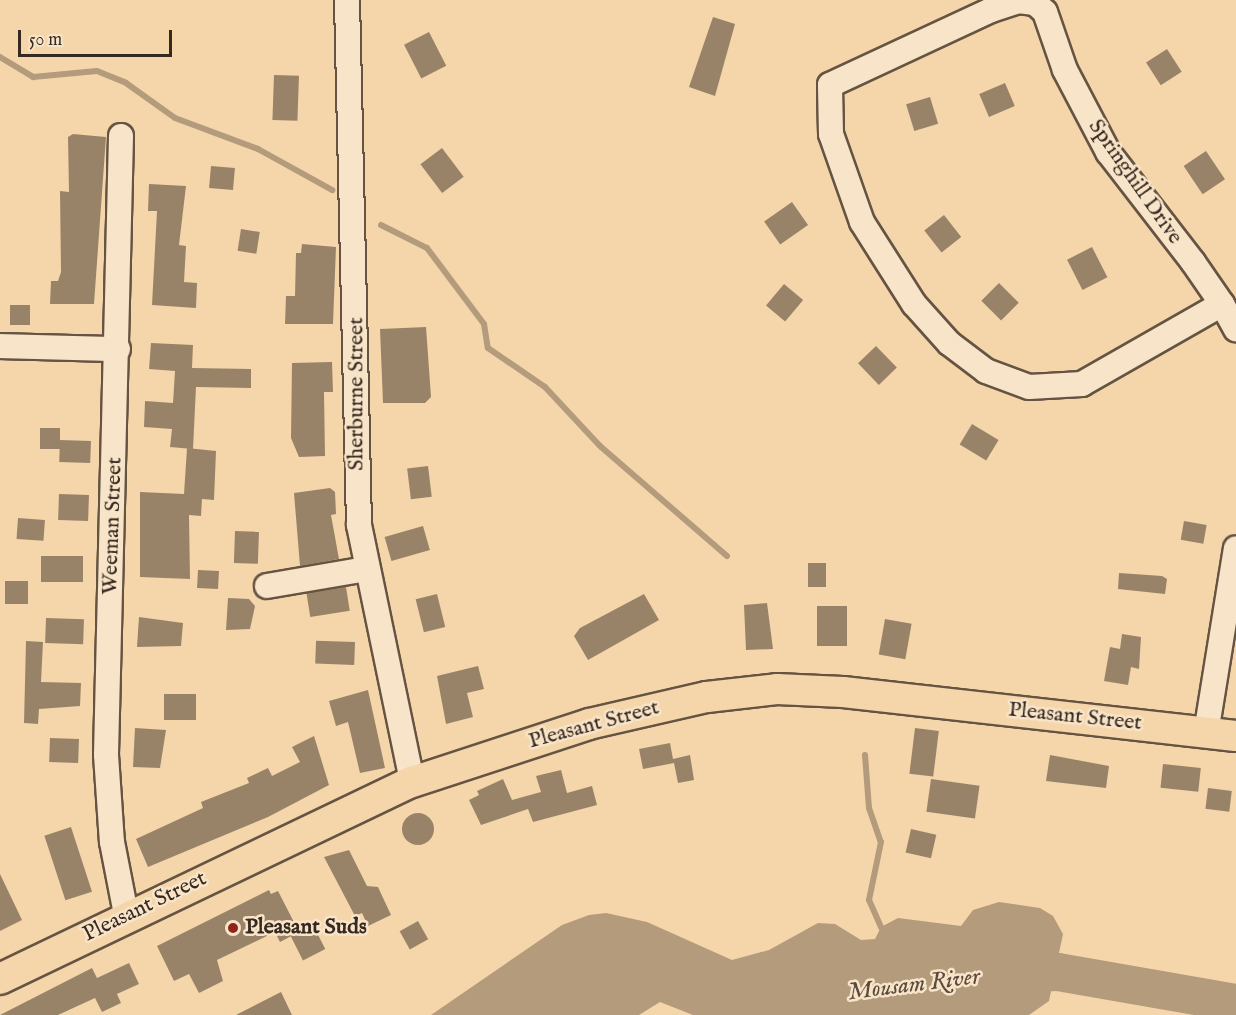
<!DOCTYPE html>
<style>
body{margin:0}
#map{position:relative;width:1236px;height:1015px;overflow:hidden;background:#f5d6ab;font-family:"IM FELL English",serif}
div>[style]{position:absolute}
.water>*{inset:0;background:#b49b7c}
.stream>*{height:6px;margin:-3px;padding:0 3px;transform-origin:3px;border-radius:3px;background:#b49b7c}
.river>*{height:38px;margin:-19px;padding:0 19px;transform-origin:19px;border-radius:19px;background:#b49b7c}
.building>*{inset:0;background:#998368;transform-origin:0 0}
.round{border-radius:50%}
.roads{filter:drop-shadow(2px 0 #665443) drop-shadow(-2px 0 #665443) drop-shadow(0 2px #665443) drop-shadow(0 -2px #665443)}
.minor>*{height:24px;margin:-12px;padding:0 12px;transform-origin:12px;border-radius:12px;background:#f8e4c8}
.major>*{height:30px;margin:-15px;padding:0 15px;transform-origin:15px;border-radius:15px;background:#f5d6ab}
.dots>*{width:16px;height:16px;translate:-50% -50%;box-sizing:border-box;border:3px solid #f8e4c8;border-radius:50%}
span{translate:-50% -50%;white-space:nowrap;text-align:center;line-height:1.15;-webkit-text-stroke:5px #f8e4c8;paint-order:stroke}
.street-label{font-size:22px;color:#362920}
.poi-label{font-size:22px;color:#362920;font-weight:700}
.left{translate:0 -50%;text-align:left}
.water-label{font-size:24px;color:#5c4b3c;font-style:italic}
.scale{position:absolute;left:18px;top:30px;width:154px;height:27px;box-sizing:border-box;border:3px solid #362920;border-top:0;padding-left:8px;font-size:18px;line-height:21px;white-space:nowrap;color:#362920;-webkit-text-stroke:4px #f8e4c8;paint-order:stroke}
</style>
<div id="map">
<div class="water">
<i style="clip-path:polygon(999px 902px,1040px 908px,1053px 916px,1063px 934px,1049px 1001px,1029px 1015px,693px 1015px,660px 1002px,639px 1015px,431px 1015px,562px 925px,589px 915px,606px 913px,647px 922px,732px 960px,769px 950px,818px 923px,835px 924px,861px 940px,875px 939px,881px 927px,898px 918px,961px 926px,973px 910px)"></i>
</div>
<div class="stream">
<i style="left:0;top:57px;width:39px;rotate:31deg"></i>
<i style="left:33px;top:77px;width:64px;rotate:-5.4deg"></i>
<i style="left:97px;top:71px;width:31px;rotate:22deg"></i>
<i style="left:126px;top:83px;width:60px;rotate:35.5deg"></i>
<i style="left:175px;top:118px;width:89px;rotate:20.5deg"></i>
<i style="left:258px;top:149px;width:85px;rotate:29deg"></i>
<i style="left:381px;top:225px;width:51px;rotate:26.6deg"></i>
<i style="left:427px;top:248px;width:95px;rotate:53.1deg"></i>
<i style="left:484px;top:324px;width:24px;rotate:81deg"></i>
<i style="left:488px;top:348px;width:69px;rotate:34.4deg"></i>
<i style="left:545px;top:387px;width:81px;rotate:47deg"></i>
<i style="left:600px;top:446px;width:168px;rotate:40.9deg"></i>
<i style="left:865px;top:755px;width:53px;rotate:85.7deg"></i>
<i style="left:869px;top:808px;width:36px;rotate:71deg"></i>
<i style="left:881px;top:842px;width:59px;rotate:101.7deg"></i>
<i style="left:869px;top:900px;width:30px;rotate:66deg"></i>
</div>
<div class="river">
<i style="left:1007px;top:974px;width:51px;rotate:-2.2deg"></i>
<i style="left:1058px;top:972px;width:181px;rotate:9.9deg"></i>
</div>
<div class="building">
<i style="clip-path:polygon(713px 17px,735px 24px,715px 96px,689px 87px)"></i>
<i style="left:429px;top:32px;width:38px;height:28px;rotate:63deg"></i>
<i style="left:1167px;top:49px;width:27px;height:25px;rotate:57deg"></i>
<i style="left:274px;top:75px;width:25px;height:45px;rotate:2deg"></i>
<i style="left:1005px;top:83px;width:25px;height:28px;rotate:67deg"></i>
<i style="left:930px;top:97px;width:28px;height:25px;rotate:73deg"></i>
<i style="clip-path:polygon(73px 134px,106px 137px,94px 304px,50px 304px,51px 281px,58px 281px,61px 272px,60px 191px,69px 192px,68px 137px)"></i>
<i style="left:442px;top:148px;width:36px;height:27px;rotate:53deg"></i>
<i style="left:1206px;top:151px;width:34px;height:27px;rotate:56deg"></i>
<i style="left:211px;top:166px;width:24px;height:22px;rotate:5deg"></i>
<i style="clip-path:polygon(149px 184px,186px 186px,179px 245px,186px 246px,184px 282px,197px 283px,196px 308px,152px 305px,157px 211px,148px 211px)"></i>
<i style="left:792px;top:202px;width:28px;height:34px;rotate:55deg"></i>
<i style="left:944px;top:215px;width:28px;height:25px;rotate:52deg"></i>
<i style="left:241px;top:229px;width:19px;height:22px;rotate:9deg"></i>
<i style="clip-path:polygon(302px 244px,336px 247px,333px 324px,285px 324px,286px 296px,295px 296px,296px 253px,301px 253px)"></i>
<i style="left:1092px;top:247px;width:34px;height:28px;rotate:63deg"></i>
<i style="left:999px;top:283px;width:28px;height:25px;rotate:45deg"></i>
<i style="left:784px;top:284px;width:25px;height:28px;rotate:40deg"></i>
<i style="left:30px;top:305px;width:20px;height:20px;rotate:90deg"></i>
<i style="clip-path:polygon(426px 327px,431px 397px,425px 403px,383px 403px,380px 329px)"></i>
<i style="clip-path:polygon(151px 343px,193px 345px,192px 368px,251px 369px,251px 388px,196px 387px,193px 449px,170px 447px,172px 429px,144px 427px,145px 401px,173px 403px,175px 371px,149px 369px)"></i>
<i style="left:876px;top:346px;width:30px;height:25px;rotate:46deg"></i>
<i style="clip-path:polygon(332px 362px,333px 392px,324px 392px,325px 456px,299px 457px,291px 438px,292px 363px)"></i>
<i style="left:972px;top:424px;width:31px;height:24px;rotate:31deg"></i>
<i style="left:40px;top:428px;width:20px;height:21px"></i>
<i style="left:60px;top:440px;width:31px;height:22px;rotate:2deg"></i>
<i style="clip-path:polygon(187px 448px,216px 451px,214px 500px,202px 499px,201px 516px,189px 515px,190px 579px,140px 577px,140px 492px,184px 494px)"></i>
<i style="left:428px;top:466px;width:31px;height:21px;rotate:83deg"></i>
<i style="clip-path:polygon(330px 488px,335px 492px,336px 514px,331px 515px,339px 559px,300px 566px,294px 493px)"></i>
<i style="left:59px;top:494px;width:30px;height:26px;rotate:2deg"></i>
<i style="left:18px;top:518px;width:27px;height:21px;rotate:4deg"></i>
<i style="left:1184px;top:521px;width:23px;height:19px;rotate:10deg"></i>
<i style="left:423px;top:526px;width:25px;height:40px;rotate:74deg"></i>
<i style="left:235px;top:531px;width:24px;height:32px;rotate:2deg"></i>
<i style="left:41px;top:556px;width:42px;height:26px"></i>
<i style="left:808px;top:563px;width:18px;height:24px"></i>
<i style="left:198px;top:570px;width:21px;height:18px;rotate:3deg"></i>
<i style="clip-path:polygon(1119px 573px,1162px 576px,1167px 579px,1165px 594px,1118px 589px)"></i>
<i style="left:5px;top:581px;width:23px;height:23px"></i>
<i style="left:346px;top:587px;width:24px;height:40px;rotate:81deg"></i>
<i style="left:437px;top:594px;width:34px;height:22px;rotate:76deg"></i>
<i style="clip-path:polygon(644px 594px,659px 620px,588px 660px,574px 636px,580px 628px)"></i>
<i style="clip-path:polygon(228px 598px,249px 599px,255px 606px,250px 629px,226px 630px)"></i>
<i style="clip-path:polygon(767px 603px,773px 649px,746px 650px,744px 605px)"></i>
<i style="left:817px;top:606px;width:30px;height:40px"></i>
<i style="clip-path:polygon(139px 617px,183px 623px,181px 646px,137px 647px)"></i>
<i style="left:46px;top:618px;width:38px;height:25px;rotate:2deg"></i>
<i style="left:885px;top:619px;width:27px;height:36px;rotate:10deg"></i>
<i style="clip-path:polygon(1122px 634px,1141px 637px,1139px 669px,1131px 667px,1128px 685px,1104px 681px,1110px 647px,1120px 649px)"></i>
<i style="clip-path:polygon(26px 641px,43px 642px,41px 682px,81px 683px,80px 706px,39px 709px,38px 724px,24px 723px)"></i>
<i style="left:355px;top:642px;width:23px;height:39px;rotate:92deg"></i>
<i style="clip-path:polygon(478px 666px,484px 689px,467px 693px,473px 717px,446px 724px,437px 676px)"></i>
<i style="clip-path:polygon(368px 690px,385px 768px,360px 773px,348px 722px,336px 726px,329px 701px)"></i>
<i style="left:164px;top:694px;width:32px;height:26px"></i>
<i style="clip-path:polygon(135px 728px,166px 730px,160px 768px,133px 767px)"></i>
<i style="left:915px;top:728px;width:24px;height:46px;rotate:7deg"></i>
<i style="clip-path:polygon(314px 736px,329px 785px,268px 817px,148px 867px,136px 839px,203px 808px,201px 802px,249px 783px,247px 778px,268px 768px,272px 776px,300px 762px,292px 747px)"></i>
<i style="left:50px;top:738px;width:29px;height:24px;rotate:2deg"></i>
<i style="clip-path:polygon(670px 743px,673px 759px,690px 755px,694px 780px,678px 783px,674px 763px,643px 769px,639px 749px)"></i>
<i style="clip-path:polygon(1050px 755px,1109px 766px,1106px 788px,1046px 781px)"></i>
<i style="left:1163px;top:764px;width:38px;height:24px;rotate:6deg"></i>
<i style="clip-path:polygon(561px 770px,567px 793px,592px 786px,597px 805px,533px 822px,528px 809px,481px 825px,469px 800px,479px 795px,477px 791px,503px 779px,512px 800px,541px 792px,536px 776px)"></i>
<i style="left:931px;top:779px;width:49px;height:33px;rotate:8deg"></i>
<i style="left:1208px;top:788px;width:24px;height:21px;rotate:7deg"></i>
<i class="round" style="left:402px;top:813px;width:32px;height:32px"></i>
<i style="left:71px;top:827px;width:68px;height:28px;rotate:72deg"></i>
<i style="left:911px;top:829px;width:26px;height:24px;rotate:13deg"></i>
<i style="clip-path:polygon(349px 850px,367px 886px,378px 887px,391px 915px,368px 926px,362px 913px,355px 916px,324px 857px)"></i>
<i style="clip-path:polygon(0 874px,22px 920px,0 931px)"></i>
<i style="clip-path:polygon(269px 890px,271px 894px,278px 891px,299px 932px,280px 942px,275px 932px,217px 960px,223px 981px,199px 993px,189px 974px,174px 981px,157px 946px)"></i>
<i style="left:418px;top:921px;width:21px;height:21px;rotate:61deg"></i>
<i style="left:313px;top:925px;width:27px;height:25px;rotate:63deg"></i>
<i style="clip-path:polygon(129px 963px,139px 984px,117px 994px,121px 1003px,102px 1012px,95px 998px,58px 1015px,0 1015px,92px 968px,97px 978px)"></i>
<i style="clip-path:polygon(281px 992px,292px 1015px,236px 1015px)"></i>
</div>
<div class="roads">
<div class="minor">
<i style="left:347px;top:0;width:525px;rotate:88.69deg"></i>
<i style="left:359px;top:525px;width:262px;rotate:78.3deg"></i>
<i style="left:121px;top:136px;width:619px;rotate:91.39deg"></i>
<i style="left:106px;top:755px;width:87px;rotate:86.1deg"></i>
<i style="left:112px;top:842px;width:73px;rotate:79deg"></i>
<i style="left:1222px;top:304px;width:161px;rotate:150.3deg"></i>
<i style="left:1082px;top:384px;width:53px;rotate:176.8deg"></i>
<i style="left:1029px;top:387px;width:46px;rotate:-159.6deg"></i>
<i style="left:986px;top:371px;width:46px;rotate:-142.9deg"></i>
<i style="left:949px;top:343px;width:52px;rotate:-131.9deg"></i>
<i style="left:914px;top:304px;width:97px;rotate:-122.4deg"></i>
<i style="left:862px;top:222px;width:93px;rotate:-109.4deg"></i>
<i style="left:831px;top:134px;width:49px;rotate:-91.2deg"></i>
<i style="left:830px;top:85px;width:178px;rotate:-25deg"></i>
<i style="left:991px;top:10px;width:28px;rotate:-18deg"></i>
<i style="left:1018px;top:1px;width:17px;rotate:7deg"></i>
<i style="left:1035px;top:3px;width:13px;rotate:42deg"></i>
<i style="left:1045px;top:12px;width:61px;rotate:71deg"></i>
<i style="left:1065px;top:70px;width:93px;rotate:62.3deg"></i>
<i style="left:1108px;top:152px;width:139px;rotate:52.3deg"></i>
<i style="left:1193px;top:262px;width:51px;rotate:55.4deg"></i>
<i style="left:1222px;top:304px;width:29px;rotate:61deg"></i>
<i style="left:0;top:346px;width:118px;rotate:1.5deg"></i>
<i style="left:267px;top:586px;width:100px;rotate:-9.7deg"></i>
<i style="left:1206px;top:733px;width:187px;rotate:-80.8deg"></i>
</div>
<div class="major">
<i style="left:0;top:979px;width:457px;rotate:-25.6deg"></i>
<i style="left:412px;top:782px;width:186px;rotate:-18.1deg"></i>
<i style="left:589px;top:724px;width:121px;rotate:-12.9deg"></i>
<i style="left:707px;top:697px;width:70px;rotate:-6.5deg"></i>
<i style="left:777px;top:689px;width:66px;rotate:2.6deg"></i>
<i style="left:843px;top:692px;width:395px;rotate:6.4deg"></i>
</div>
</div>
<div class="dots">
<i style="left:233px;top:928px;background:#8f2418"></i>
</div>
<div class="street-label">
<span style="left:1135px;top:182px;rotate:55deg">Springhill Drive</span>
<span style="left:357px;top:394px;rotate:-90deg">Sherburne Street</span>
<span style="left:113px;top:526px;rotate:-88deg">Weeman Street</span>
<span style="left:1075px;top:717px;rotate:6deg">Pleasant Street</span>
<span style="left:594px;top:725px;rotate:-15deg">Pleasant Street</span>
<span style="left:145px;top:907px;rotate:-26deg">Pleasant Street</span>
</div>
<div class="poi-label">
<span class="left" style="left:245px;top:928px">Pleasant Suds</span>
</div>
<div class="water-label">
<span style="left:914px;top:985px;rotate:-7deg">Mousam River</span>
</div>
<div class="scale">50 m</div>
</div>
